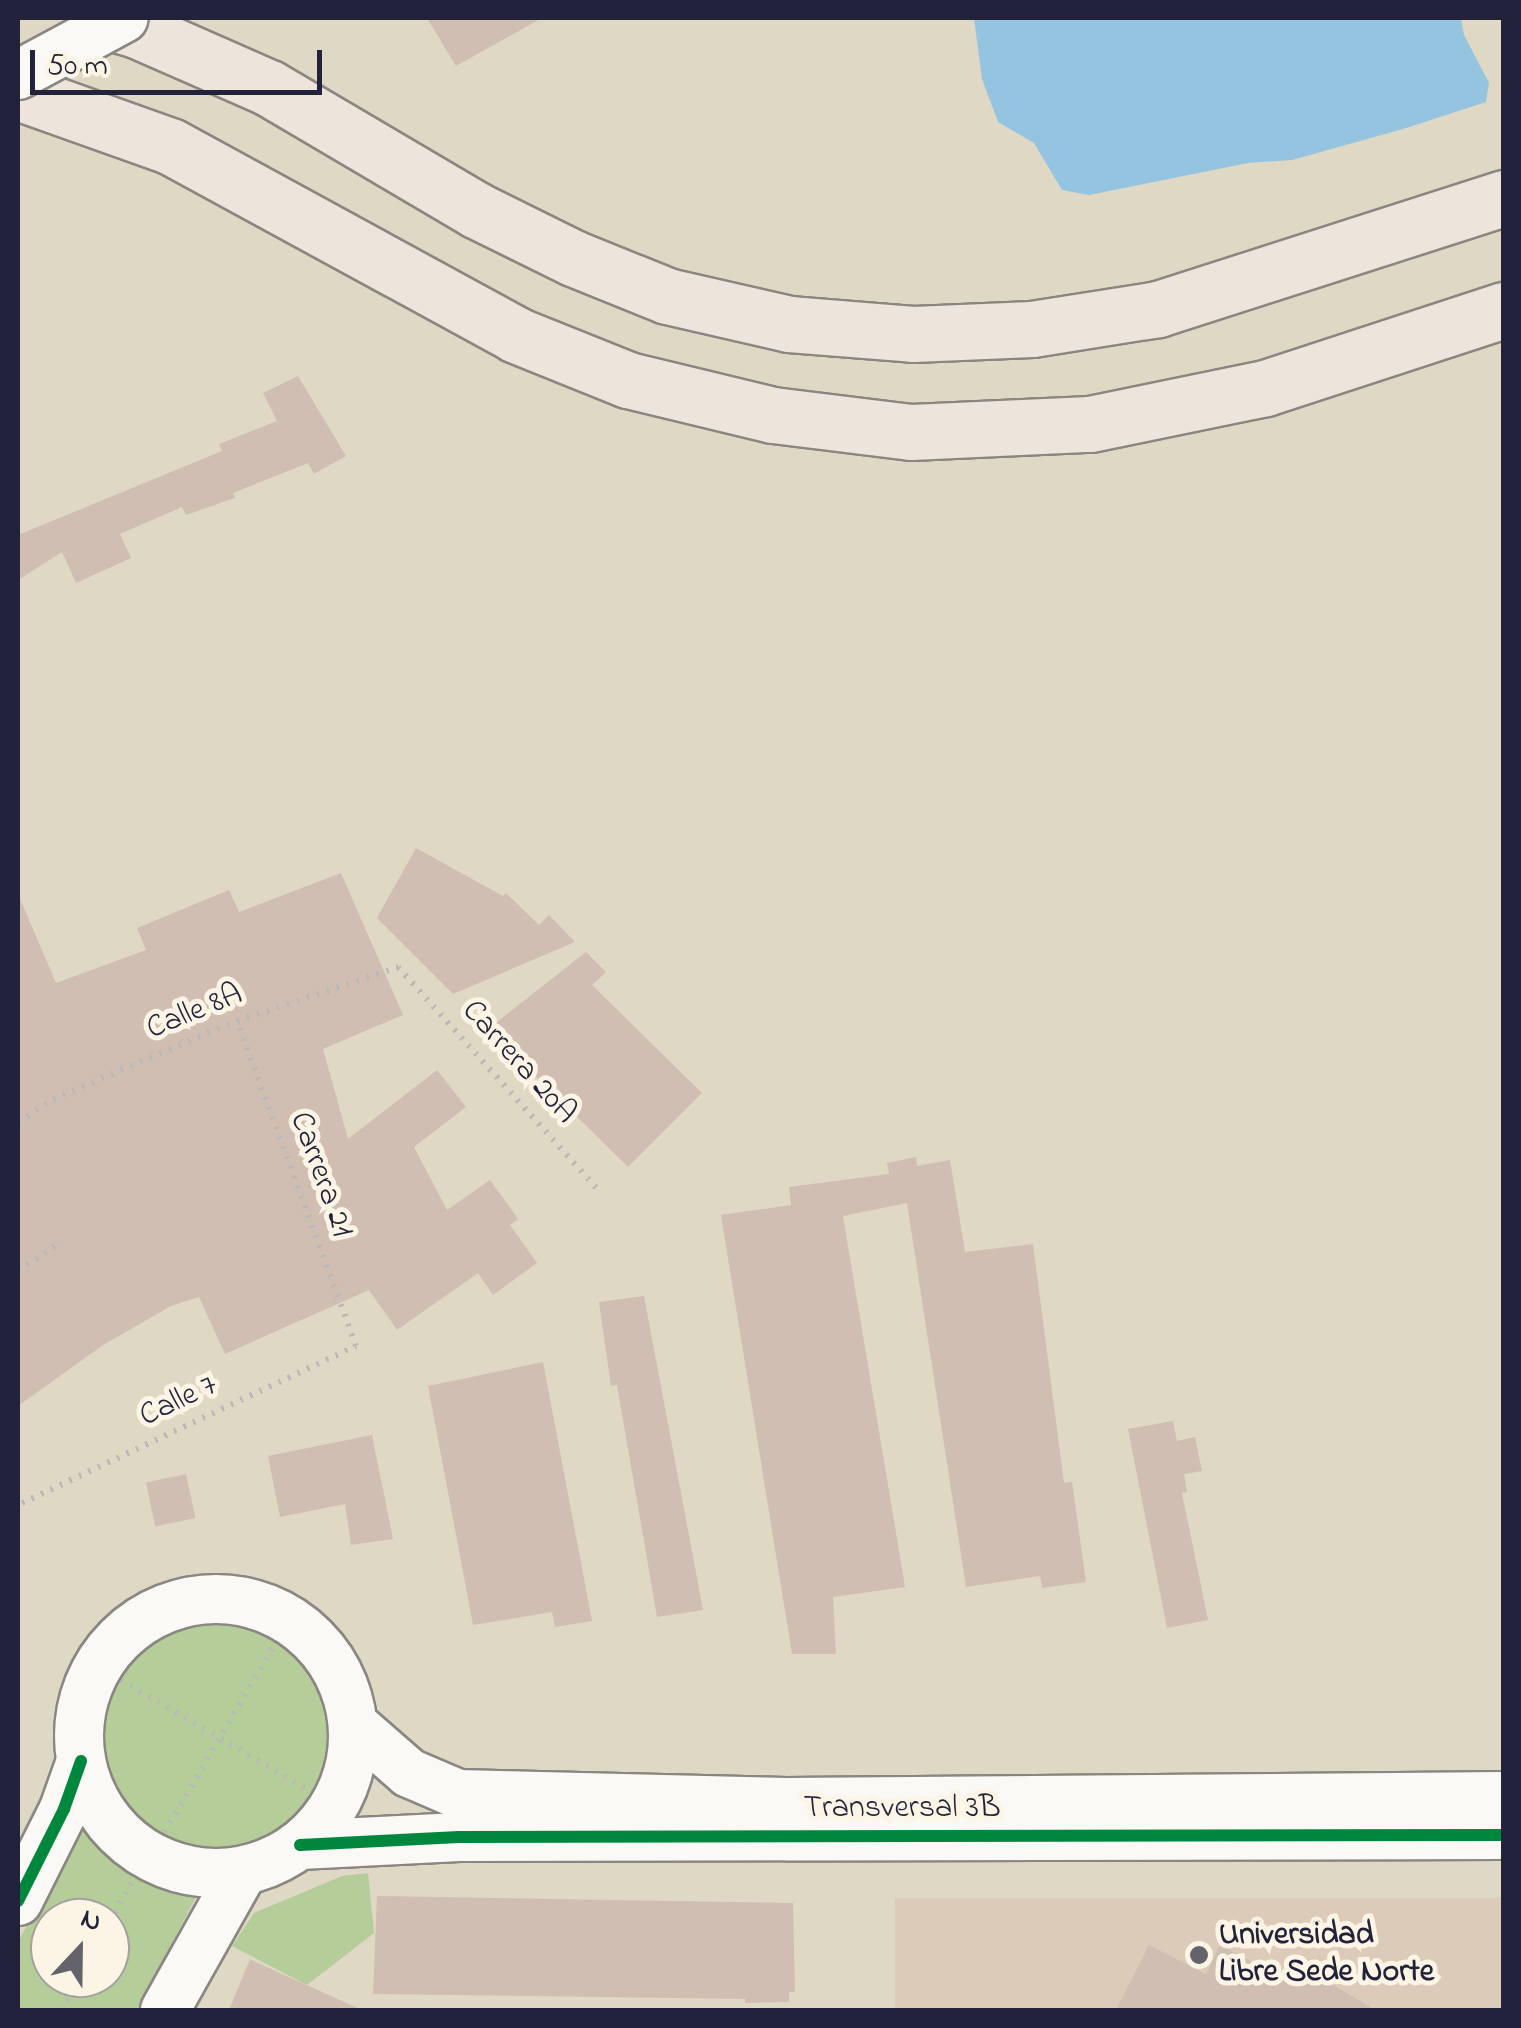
<!DOCTYPE html>
<style>
body{margin:0}
#map{position:relative;width:1521px;height:2028px;overflow:hidden;background:#dfd8c5;font-family:"Indie Flower",sans-serif}
div>[style]{position:absolute}
.built>*{inset:0;background:#ddcbb9;transform-origin:0 0}
.green>*{inset:0;background:#b4cd99}
.round{border-radius:50%}
.water>*{inset:0;background:#94c4e0}
.building>*{inset:0;background:#d0beb3;transform-origin:0 0}
.path>*{height:6px;margin-top:-3px;transform-origin:0;background:repeating-linear-gradient(90deg,#bab9b8 0 2.5px,transparent 0 10.5px)}
.roads{filter:drop-shadow(2px 0 #8a8681) drop-shadow(-2px 0 #8a8681) drop-shadow(0 2px #8a8681) drop-shadow(0 -2px #8a8681)}
.minor>*{height:48px;margin:-24px;padding:0 24px;transform-origin:24px;border-radius:24px;background:#faf9f6}
.minor>.ring{margin:-24px;padding:0;box-sizing:content-box;background:none;border:48px solid #faf9f6;border-radius:50%}
.highway>*{height:55px;margin:-27.5px;padding:0 27.5px;transform-origin:27.5px;border-radius:27.5px;background:#ede4db}
.bridges{filter:drop-shadow(2px 0 #8a8681) drop-shadow(-2px 0 #8a8681) drop-shadow(0 2px #8a8681) drop-shadow(0 -2px #8a8681)}
.minor-bridge>*{height:48px;margin:-24px;padding:0 24px;transform-origin:24px;border-radius:24px;background:#faf9f6}
.cycleway>*{height:12px;margin:-6px;padding:0 6px;transform-origin:6px;border-radius:6px;background:#00873e}
.dots>*{width:28px;height:28px;translate:-50% -50%;box-sizing:border-box;border:5px solid #fcf5e5;border-radius:50%}
span{translate:-50% -50%;white-space:nowrap;text-align:center;line-height:1.15;-webkit-text-stroke:10px #fcf5e5;paint-order:stroke}
.street-label{font-size:32px;color:#22223b}
.poi-label{font-size:32px;color:#22223b;font-weight:700}
.left{translate:0 -50%;text-align:left}
.frame{position:absolute;inset:0;border:20px solid #22223b;pointer-events:none}
.north{position:absolute;left:30px;top:1898px;width:100px;height:100px;box-sizing:border-box;background:#fcf5e5;border:2px solid #a5a1a1;border-radius:50%;rotate:22deg;font-size:28px;font-weight:700;line-height:40px;text-align:center;color:#22223b}
.north::after{content:'';display:block;margin:auto;width:35px;height:45px;background:#64626b;clip-path:polygon(50% 0,100% 100%,50% 72%,0 100%)}
.scale{position:absolute;left:30px;top:50px;width:292px;height:45px;box-sizing:border-box;border:5px solid #22223b;border-top:0;padding-left:12px;font-size:30px;line-height:35px;white-space:nowrap;color:#22223b;-webkit-text-stroke:8px #fcf5e5;paint-order:stroke}
</style>
<div id="map">
<div class="built">
<i style="left:1503px;top:1898px;width:112px;height:608px;rotate:90deg"></i>
</div>
<div class="green">
<i class="round" style="left:99px;top:1614px;width:240px;height:240px"></i>
<i style="clip-path:polygon(evenodd,82px 1826px,137px 1870px,197px 1895px,137px 2010px,18px 2010px,18px 1942px,82px 1826px,50px 1918px,110px 1918px,110px 1978px,50px 1978px,50px 1918px)"></i>
<i style="clip-path:polygon(368px 1873px,374px 1933px,307px 1985px,232px 1946px,254px 1913px,342px 1876px)"></i>
</div>
<div class="water">
<i style="clip-path:polygon(974px 18px,1461px 18px,1464px 35px,1489px 83px,1486px 102px,1403px 129px,1292px 160px,1248px 163px,1089px 195px,1062px 190px,1034px 143px,998px 122px,982px 79px)"></i>
</div>
<div class="building">
<i style="clip-path:polygon(427px 18px,542px 18px,456px 66px)"></i>
<i style="clip-path:polygon(298px 376px,346px 456px,314px 474px,308px 463px,233px 493px,235px 498px,186px 515px,182px 507px,120px 534px,131px 558px,76px 583px,62px 552px,18px 580px,18px 535px,222px 451px,219px 444px,277px 421px,263px 393px)"></i>
<i style="clip-path:polygon(416px 848px,503px 896px,506px 893px,539px 925px,549px 915px,575px 942px,453px 994px,377px 918px)"></i>
<i style="clip-path:polygon(341px 873px,403px 1015px,323px 1049px,348px 1139px,437px 1070px,466px 1107px,414px 1147px,447px 1210px,490px 1180px,518px 1219px,510px 1225px,537px 1263px,493px 1295px,478px 1273px,397px 1330px,369px 1290px,225px 1354px,199px 1297px,171px 1306px,103px 1345px,18px 1406px,18px 894px,56px 983px,146px 950px,137px 928px,229px 890px,239px 912px)"></i>
<i style="clip-path:polygon(586px 952px,606px 972px,592px 985px,702px 1093px,628px 1167px,488px 1029px)"></i>
<i style="clip-path:polygon(916px 1157px,917px 1166px,950px 1160px,965px 1252px,1033px 1244px,1064px 1483px,1072px 1482px,1086px 1582px,1042px 1588px,1040px 1576px,966px 1587px,907px 1203px,843px 1216px,905px 1587px,833px 1597px,836px 1654px,792px 1654px,721px 1215px,791px 1205px,789px 1187px,889px 1174px,887px 1163px)"></i>
<i style="clip-path:polygon(644px 1296px,703px 1610px,657px 1617px,617px 1385px,611px 1386px,599px 1302px)"></i>
<i style="clip-path:polygon(543px 1362px,592px 1621px,555px 1627px,552px 1612px,473px 1625px,428px 1386px)"></i>
<i style="clip-path:polygon(1173px 1421px,1177px 1441px,1195px 1437px,1202px 1471px,1184px 1474px,1187px 1492px,1182px 1493px,1208px 1620px,1167px 1628px,1128px 1429px)"></i>
<i style="clip-path:polygon(372px 1435px,393px 1539px,351px 1545px,345px 1504px,280px 1517px,268px 1456px)"></i>
<i style="left:186px;top:1474px;width:45px;height:41px;rotate:78deg"></i>
<i style="clip-path:polygon(377px 1896px,793px 1903px,795px 1992px,789px 1992px,789px 2002px,745px 2003px,745px 1999px,373px 1994px)"></i>
<i style="clip-path:polygon(1149px 1945px,1206px 1974px,1220px 1945px,1281px 1977px,1290px 1960px,1376px 2010px,1116px 2010px)"></i>
<i style="clip-path:polygon(250px 1959px,260px 1964px,362px 2010px,229px 2010px)"></i>
</div>
<div class="path">
<i style="left:18px;top:1122px;width:42px;rotate:-33.3deg"></i>
<i style="left:53px;top:1099px;width:200px;rotate:-23deg"></i>
<i style="left:237px;top:1021px;width:170px;rotate:-18.5deg"></i>
<i style="left:398px;top:967px;width:304px;rotate:48.1deg"></i>
<i style="left:18px;top:1271px;width:53px;rotate:-34.3deg"></i>
<i style="left:22px;top:1503px;width:369px;rotate:-25.2deg"></i>
<i style="left:356px;top:1346px;width:346px;rotate:-110.1deg"></i>
<i style="left:112px;top:1675px;width:241px;rotate:30.4deg"></i>
<i style="left:159px;top:1841px;width:239px;rotate:-59.6deg"></i>
<i style="left:110px;top:1922px;width:51px;rotate:-60.9deg"></i>
<i style="left:62px;top:2010px;width:37px;rotate:-61deg"></i>
</div>
<div class="roads">
<div class="minor">
<i class="ring" style="left:79px;top:1599px;width:226px;height:226px"></i>
<i style="left:354px;top:1725px;width:73px;rotate:41.1deg"></i>
<i style="left:409px;top:1773px;width:53px;rotate:23.2deg"></i>
<i style="left:458px;top:1794px;width:328px;rotate:1.4deg"></i>
<i style="left:786px;top:1802px;width:718px;rotate:-0.48deg"></i>
<i style="left:300px;top:1845px;width:159px;rotate:-2.9deg"></i>
<i style="left:459px;top:1837px;width:1045px;rotate:-0.11deg"></i>
<i style="left:18px;top:1901px;width:103px;rotate:-63.4deg"></i>
<i style="left:64px;top:1809px;width:51px;rotate:-70.5deg"></i>
<i style="left:165px;top:2010px;width:159px;rotate:-60.7deg"></i>
</div>
<div class="highway">
<i style="left:94px;top:18px;width:45px;rotate:15.6deg"></i>
<i style="left:137px;top:30px;width:144px;rotate:23.7deg"></i>
<i style="left:269px;top:88px;width:240px;rotate:30.5deg"></i>
<i style="left:476px;top:210px;width:108px;rotate:26.3deg"></i>
<i style="left:573px;top:258px;width:101px;rotate:22deg"></i>
<i style="left:667px;top:296px;width:125px;rotate:12.9deg"></i>
<i style="left:789px;top:324px;width:124px;rotate:4.6deg"></i>
<i style="left:913px;top:334px;width:119px;rotate:-2.4deg"></i>
<i style="left:1032px;top:329px;width:128px;rotate:-9deg"></i>
<i style="left:1158px;top:309px;width:363px;rotate:-17.8deg"></i>
<i style="left:18px;top:92px;width:161px;rotate:19.6deg"></i>
<i style="left:170px;top:146px;width:394px;rotate:28.6deg"></i>
<i style="left:516px;top:335px;width:121px;rotate:21.9deg"></i>
<i style="left:628px;top:380px;width:149px;rotate:13.6deg"></i>
<i style="left:773px;top:415px;width:139px;rotate:7deg"></i>
<i style="left:911px;top:432px;width:179px;rotate:-2.6deg"></i>
<i style="left:1090px;top:424px;width:179px;rotate:-11.6deg"></i>
<i style="left:1265px;top:388px;width:251px;rotate:-18.1deg"></i>
</div>
</div>
<div class="bridges">
<div class="minor-bridge">
<i style="left:18px;top:75px;width:120px;rotate:-28.3deg"></i>
</div>
</div>
<div class="cycleway">
<i style="left:300px;top:1845px;width:159px;rotate:-2.9deg"></i>
<i style="left:459px;top:1837px;width:1045px;rotate:-0.11deg"></i>
<i style="left:18px;top:1901px;width:103px;rotate:-63.4deg"></i>
<i style="left:64px;top:1809px;width:51px;rotate:-70.5deg"></i>
</div>
<div class="dots">
<i style="left:1199px;top:1955px;background:#64626b"></i>
</div>
<div class="street-label">
<span style="left:195px;top:1013px;rotate:-22deg">Calle 8A</span>
<span style="left:518px;top:1063px;rotate:48deg">Carrera 20A</span>
<span style="left:320px;top:1175px;rotate:70deg">Carrera 21</span>
<span style="left:179px;top:1402px;rotate:-25deg">Calle 7</span>
<span style="left:902px;top:1809px">Transversal 3B</span>
</div>
<div class="poi-label">
<span class="left" style="left:1219px;top:1955px">Universidad<br>Libre Sede Norte</span>
</div>
<div class="frame"></div>
<div class="north">N</div>
<div class="scale">50 m</div>
</div>
